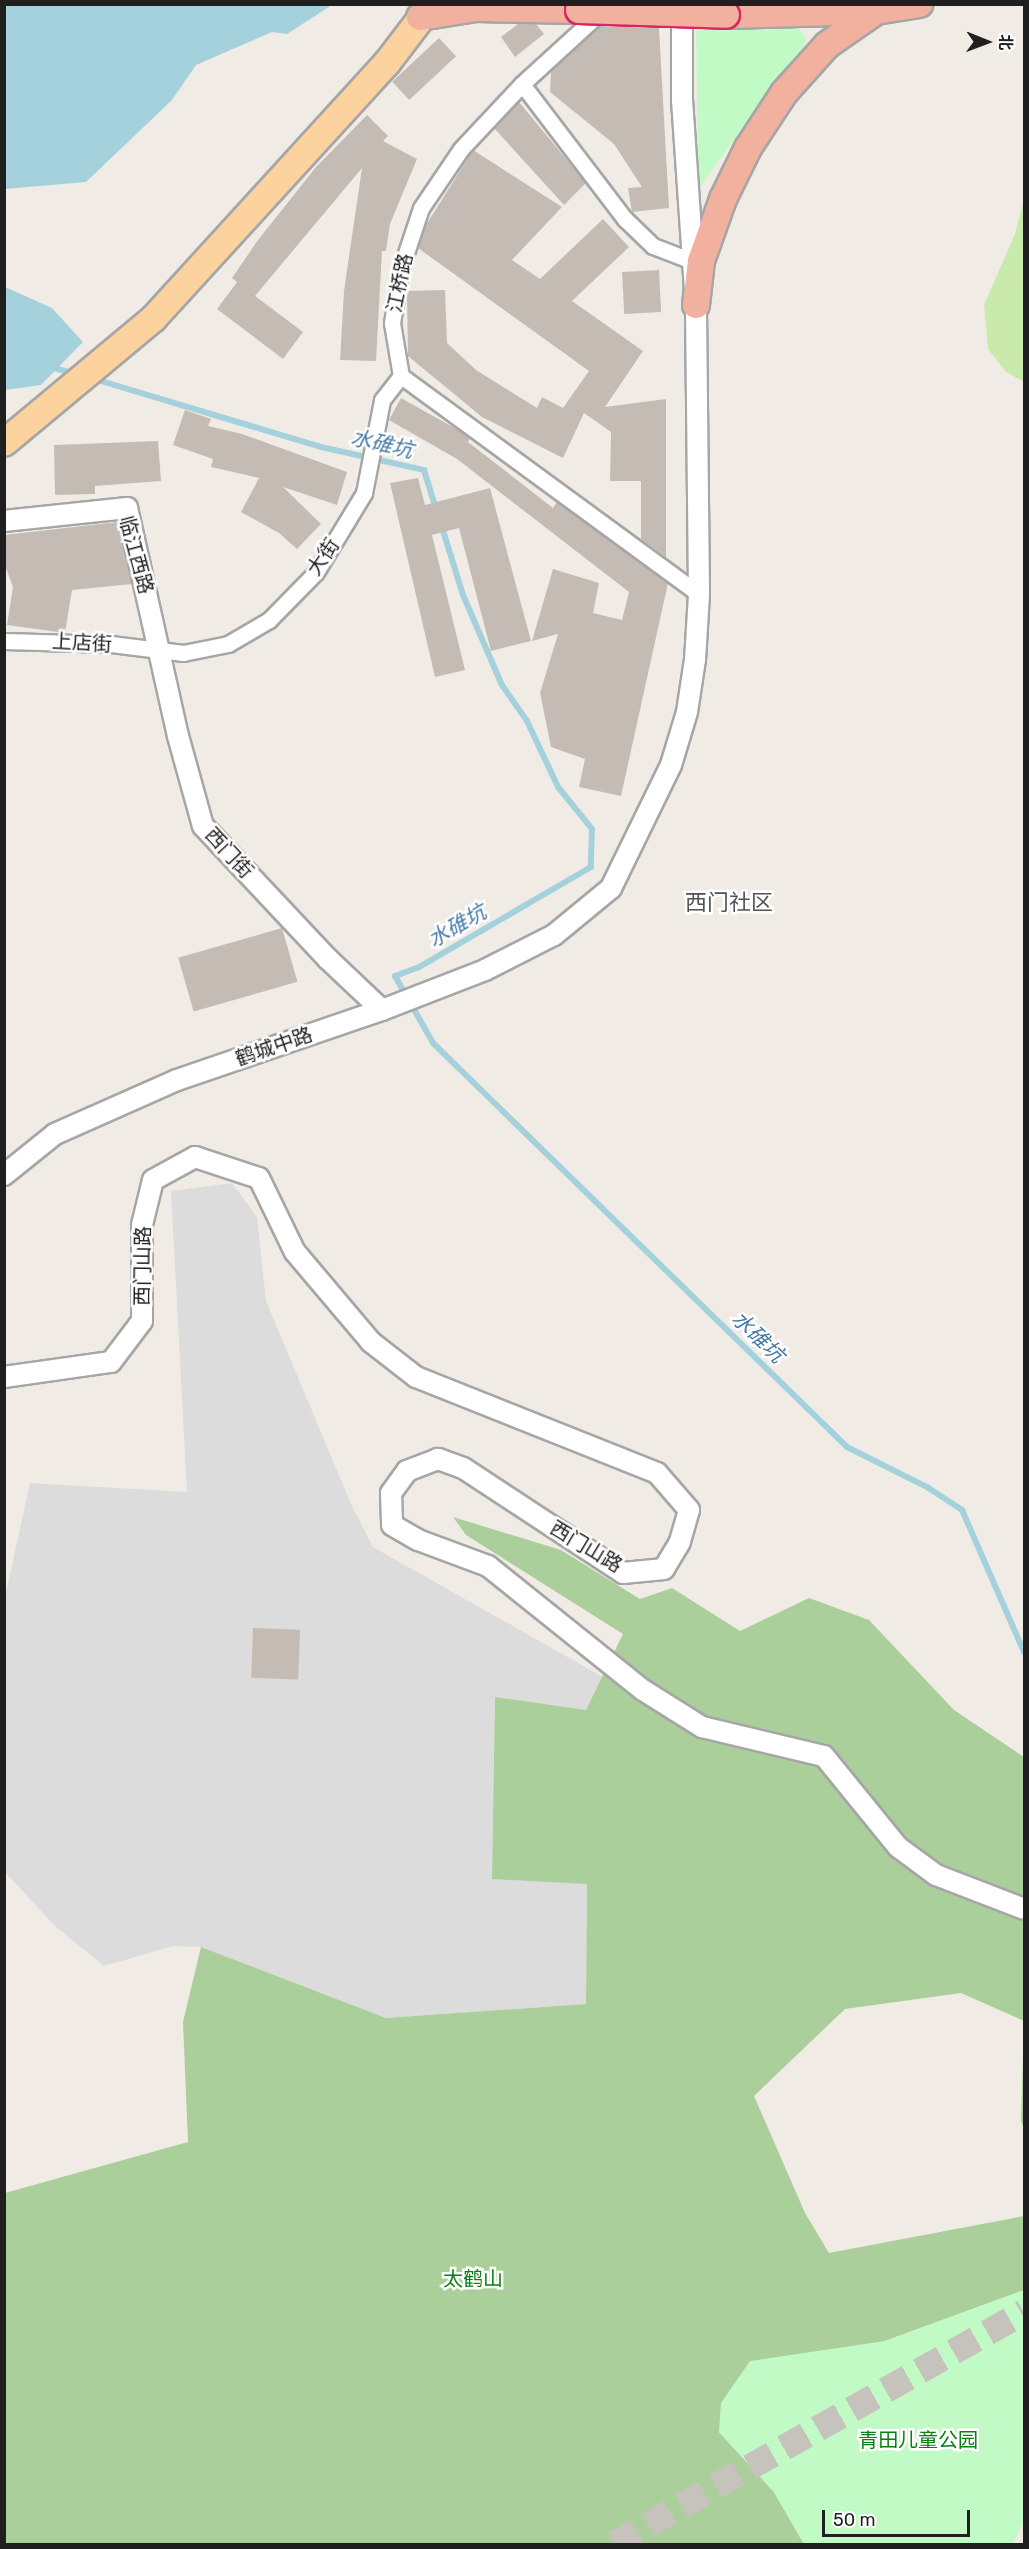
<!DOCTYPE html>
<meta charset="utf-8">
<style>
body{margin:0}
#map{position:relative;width:1029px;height:2549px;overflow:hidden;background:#f0ece5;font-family:Rubik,"Noto Sans SC",sans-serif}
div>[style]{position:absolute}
.residential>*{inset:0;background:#dddcdc}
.grass>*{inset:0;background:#caeaab}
.forest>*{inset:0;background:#aacf9a}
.park>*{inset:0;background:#c2fac6}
.water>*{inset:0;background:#a5d1dd}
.stream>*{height:6px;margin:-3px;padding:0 3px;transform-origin:3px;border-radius:3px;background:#a5d1dd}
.building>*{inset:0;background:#c4bcb4;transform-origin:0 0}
.primary-tunnel>*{height:26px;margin-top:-13px;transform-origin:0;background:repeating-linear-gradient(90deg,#c6c3bd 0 26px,transparent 0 39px)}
.roads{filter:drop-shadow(2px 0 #a6a6a6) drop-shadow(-2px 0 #a6a6a6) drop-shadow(0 2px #a6a6a6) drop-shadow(0 -2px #a6a6a6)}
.minor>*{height:15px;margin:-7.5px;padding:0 7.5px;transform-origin:7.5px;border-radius:7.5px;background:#fff}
.tertiary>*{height:20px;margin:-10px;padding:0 10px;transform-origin:10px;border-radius:10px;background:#fff}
.primary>*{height:26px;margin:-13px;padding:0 13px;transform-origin:13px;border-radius:13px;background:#fcd29e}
.trunk>*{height:26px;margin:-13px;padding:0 13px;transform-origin:13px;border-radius:13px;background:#f2b09e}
.bridges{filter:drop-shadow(2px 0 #dc2465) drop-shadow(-2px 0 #dc2465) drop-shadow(0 2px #dc2465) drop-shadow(0 -2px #dc2465)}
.trunk-bridge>*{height:26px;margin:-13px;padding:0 13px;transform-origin:13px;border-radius:13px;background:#f2b09e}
span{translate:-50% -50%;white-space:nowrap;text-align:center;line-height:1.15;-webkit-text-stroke:5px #fff;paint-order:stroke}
.street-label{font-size:20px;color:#1f1f1f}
.park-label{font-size:20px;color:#0b7f14}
.water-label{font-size:21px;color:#4779a7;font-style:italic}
.quarter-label{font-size:22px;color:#525252}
.frame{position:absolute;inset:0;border:6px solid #1f1f1f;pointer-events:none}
.north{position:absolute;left:957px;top:12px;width:60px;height:60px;-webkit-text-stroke:4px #fff;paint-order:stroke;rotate:91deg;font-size:16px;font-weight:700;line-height:24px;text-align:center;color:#1f1f1f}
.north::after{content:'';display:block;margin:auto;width:21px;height:27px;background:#1f1f1f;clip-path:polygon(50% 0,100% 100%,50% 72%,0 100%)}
.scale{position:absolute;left:822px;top:2510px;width:148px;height:27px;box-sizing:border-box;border:3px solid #1f1f1f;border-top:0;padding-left:8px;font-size:18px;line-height:21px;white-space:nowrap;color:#1f1f1f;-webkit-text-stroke:4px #fff;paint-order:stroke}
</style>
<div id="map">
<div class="residential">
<i style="clip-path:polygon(232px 1183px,257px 1217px,266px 1301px,351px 1504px,373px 1547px,603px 1677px,586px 1710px,495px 1698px,492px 1878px,587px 1883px,586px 2004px,386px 2018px,201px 1947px,173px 1946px,104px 1966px,55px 1926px,5px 1872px,5px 1597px,30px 1483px,187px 1492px,171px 1191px)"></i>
</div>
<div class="grass">
<i style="clip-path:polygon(1024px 199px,1024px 382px,1006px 372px,988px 349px,984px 305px,1015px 234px)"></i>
</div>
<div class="forest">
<i style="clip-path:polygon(453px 1517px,561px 1550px,640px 1599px,672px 1588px,740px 1631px,809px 1598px,869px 1620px,954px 1710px,1024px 1757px,1024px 2128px,1021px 2121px,1024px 2021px,961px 1993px,845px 2009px,754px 2096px,805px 2213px,829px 2253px,1024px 2216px,1024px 2290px,885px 2341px,719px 2432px,774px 2492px,804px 2544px,5px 2544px,5px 2193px,188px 2142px,183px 2022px,201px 1947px,386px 2018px,586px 2004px,587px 1884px,492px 1879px,495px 1697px,586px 1710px,623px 1634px,466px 1535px)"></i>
</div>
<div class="park">
<i style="clip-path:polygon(794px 24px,806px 37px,803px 54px,781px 73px,698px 190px,696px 25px)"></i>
<i style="clip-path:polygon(1024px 2290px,1024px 2520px,1013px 2544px,804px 2544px,774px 2492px,719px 2432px,721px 2403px,750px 2361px,885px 2341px)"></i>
</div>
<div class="water">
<i style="clip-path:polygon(5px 4px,332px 4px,332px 5px,287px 34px,272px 32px,196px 65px,172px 100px,86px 182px,5px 189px)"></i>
<i style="clip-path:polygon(5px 287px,52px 308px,83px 342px,41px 385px,5px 390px)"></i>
</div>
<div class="stream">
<i style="left:51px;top:367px;width:26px;rotate:16deg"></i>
<i style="left:91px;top:378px;width:240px;rotate:16.7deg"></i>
<i style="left:321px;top:447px;width:106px;rotate:12.6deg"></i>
<i style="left:424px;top:470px;width:41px;rotate:72.9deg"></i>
<i style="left:441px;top:524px;width:74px;rotate:72.8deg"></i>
<i style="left:463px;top:595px;width:98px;rotate:66.6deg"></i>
<i style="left:502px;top:685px;width:44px;rotate:55.2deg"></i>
<i style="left:527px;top:721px;width:73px;rotate:64.8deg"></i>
<i style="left:558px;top:787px;width:54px;rotate:51deg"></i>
<i style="left:592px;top:829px;width:38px;rotate:92deg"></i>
<i style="left:591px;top:867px;width:199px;rotate:149.8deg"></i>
<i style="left:419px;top:967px;width:26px;rotate:159deg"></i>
<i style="left:395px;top:976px;width:77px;rotate:60.4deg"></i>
<i style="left:433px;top:1043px;width:578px;rotate:44.3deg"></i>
<i style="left:847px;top:1447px;width:89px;rotate:26.6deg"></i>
<i style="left:927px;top:1487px;width:42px;rotate:33.3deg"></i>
<i style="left:962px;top:1510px;width:155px;rotate:66.4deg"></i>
</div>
<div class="building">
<i style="clip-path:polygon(518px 24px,536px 24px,544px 34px,515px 57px,501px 37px)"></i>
<i style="clip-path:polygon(600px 26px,659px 28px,669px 208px,632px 212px,628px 188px,642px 187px,614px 144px,550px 92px,551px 71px)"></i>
<i style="left:439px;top:38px;width:25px;height:64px;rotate:47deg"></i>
<i style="clip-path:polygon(519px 102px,586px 183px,564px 205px,494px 128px)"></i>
<i style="clip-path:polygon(367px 115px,388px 136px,383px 141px,417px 159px,390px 224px,386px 251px,382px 251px,376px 361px,340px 360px,344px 291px,362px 168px,255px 296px,303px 332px,283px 359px,217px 309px,237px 282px,232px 278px,258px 240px,316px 167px)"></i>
<i style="clip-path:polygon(473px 150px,562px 207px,512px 260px,540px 279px,603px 219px,629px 247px,572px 301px,643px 351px,605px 407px,666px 399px,666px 557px,641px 539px,641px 481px,610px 481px,611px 432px,584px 413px,563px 458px,482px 417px,408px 356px,407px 291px,445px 290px,447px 343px,476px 370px,537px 408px,542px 397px,563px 408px,589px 371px,418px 248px,426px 225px)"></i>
<i style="left:659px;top:270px;width:42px;height:37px;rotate:87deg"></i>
<i style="clip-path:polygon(401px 398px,460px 431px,470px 438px,468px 442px,553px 508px,557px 502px,668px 583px,621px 796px,579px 787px,585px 759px,551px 747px,540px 693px,558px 634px,532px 641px,553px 569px,599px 583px,593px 613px,622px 620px,629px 592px,457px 459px,389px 420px)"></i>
<i style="clip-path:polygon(185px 410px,211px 419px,208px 426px,242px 434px,347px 472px,337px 505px,283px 487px,321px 524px,297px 549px,279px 533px,241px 512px,259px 478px,211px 467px,213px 459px,173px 445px)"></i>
<i style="clip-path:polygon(158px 441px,161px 481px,95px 486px,95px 494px,55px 495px,54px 445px)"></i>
<i style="clip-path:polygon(418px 478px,425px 505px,490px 488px,531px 641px,491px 651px,459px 528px,432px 535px,465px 670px,435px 677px,390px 483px)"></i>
<i style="clip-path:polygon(118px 522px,132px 584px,72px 590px,65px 633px,7px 625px,13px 587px,4px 563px,4px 535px)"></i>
<i style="left:282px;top:928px;width:56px;height:108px;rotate:74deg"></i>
<i style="left:253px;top:1628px;width:47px;height:50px;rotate:2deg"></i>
</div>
<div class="primary-tunnel">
<i style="left:614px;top:2544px;width:471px;rotate:-29.5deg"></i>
</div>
<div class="roads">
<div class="minor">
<i style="left:604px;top:9px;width:111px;rotate:137.6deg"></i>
<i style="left:522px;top:84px;width:89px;rotate:133.2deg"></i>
<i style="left:461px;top:149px;width:71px;rotate:124.1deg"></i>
<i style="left:421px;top:208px;width:66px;rotate:108.4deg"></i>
<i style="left:400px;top:271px;width:53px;rotate:98.7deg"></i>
<i style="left:392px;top:323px;width:54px;rotate:80.4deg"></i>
<i style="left:401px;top:376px;width:369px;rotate:36.2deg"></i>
<i style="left:522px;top:84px;width:170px;rotate:52.7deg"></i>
<i style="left:625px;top:219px;width:39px;rotate:44deg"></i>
<i style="left:653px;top:246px;width:42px;rotate:21deg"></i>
<i style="left:4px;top:641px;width:107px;rotate:1.6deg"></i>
<i style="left:111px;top:644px;width:73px;rotate:7.1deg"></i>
<i style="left:183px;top:653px;width:46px;rotate:-11.3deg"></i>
<i style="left:228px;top:644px;width:48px;rotate:-30.3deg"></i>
<i style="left:269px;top:620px;width:67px;rotate:-45.6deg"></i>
<i style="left:316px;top:572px;width:92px;rotate:-58.7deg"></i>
<i style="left:364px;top:493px;width:95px;rotate:-79deg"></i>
<i style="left:382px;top:400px;width:31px;rotate:-52deg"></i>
</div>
<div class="tertiary">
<i style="left:4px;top:521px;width:124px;rotate:-6deg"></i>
<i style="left:127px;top:508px;width:234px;rotate:77.4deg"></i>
<i style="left:178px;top:736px;width:93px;rotate:74.5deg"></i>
<i style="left:203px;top:826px;width:183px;rotate:46.8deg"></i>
<i style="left:328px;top:959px;width:74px;rotate:43.4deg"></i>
<i style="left:4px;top:1175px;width:65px;rotate:-38.8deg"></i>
<i style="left:55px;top:1134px;width:133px;rotate:-23.9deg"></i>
<i style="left:177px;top:1080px;width:217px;rotate:-18.9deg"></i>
<i style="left:382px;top:1010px;width:110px;rotate:-21.2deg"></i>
<i style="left:485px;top:970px;width:77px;rotate:-26.9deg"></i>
<i style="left:554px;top:935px;width:74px;rotate:-39.5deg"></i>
<i style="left:611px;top:888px;width:137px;rotate:-64deg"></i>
<i style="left:671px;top:765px;width:55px;rotate:-73.2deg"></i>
<i style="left:687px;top:712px;width:53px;rotate:-81.3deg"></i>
<i style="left:695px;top:660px;width:66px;rotate:-86.5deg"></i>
<i style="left:699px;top:594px;width:289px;rotate:-90.6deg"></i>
<i style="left:696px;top:305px;width:205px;rotate:-93.9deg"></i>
<i style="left:682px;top:100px;width:96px;rotate:-90deg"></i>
<i style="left:4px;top:1377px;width:108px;rotate:-8deg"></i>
<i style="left:111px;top:1362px;width:51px;rotate:-52.9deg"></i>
<i style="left:142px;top:1321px;width:96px;rotate:-90deg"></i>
<i style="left:142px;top:1225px;width:46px;rotate:-76.3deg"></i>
<i style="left:153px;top:1180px;width:48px;rotate:-28.7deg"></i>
<i style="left:195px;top:1157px;width:67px;rotate:18.2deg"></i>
<i style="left:259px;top:1178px;width:82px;rotate:64.1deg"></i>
<i style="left:295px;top:1252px;width:118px;rotate:49.8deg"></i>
<i style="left:371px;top:1342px;width:57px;rotate:37.9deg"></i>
<i style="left:416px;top:1377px;width:259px;rotate:21.7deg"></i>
<i style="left:657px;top:1473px;width:49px;rotate:49.1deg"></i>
<i style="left:689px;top:1510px;width:33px;rotate:106deg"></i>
<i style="left:680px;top:1542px;width:31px;rotate:121deg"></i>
<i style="left:664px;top:1569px;width:41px;rotate:174.4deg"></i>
<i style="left:623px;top:1573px;width:191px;rotate:-146.7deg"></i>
<i style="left:463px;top:1468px;width:27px;rotate:-160deg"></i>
<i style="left:438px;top:1459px;width:33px;rotate:159deg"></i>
<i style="left:407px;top:1471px;width:27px;rotate:126deg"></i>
<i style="left:391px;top:1493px;width:32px;rotate:88deg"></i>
<i style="left:392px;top:1525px;width:30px;rotate:30deg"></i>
<i style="left:418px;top:1540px;width:75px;rotate:20.4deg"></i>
<i style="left:488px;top:1566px;width:198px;rotate:38.7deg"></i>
<i style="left:643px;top:1690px;width:70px;rotate:32.1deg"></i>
<i style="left:702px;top:1727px;width:125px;rotate:13.4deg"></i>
<i style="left:824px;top:1756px;width:117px;rotate:50.9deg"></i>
<i style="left:898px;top:1847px;width:47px;rotate:36.4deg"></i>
<i style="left:936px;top:1875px;width:94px;rotate:21.1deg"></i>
</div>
<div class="primary">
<i style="left:4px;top:443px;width:195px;rotate:-39.8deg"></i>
<i style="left:154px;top:318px;width:345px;rotate:-47.6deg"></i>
<i style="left:387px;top:63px;width:74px;rotate:-52.7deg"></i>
</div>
<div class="trunk">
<i style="left:726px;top:15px;width:150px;rotate:-1.5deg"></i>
<i style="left:876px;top:11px;width:44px;rotate:-9.2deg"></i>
<i style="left:420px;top:17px;width:57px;rotate:-9.1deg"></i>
<i style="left:476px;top:8px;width:103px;rotate:1.1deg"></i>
<i style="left:696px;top:305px;width:44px;rotate:-83.5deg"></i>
<i style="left:701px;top:261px;width:66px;rotate:-70.5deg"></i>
<i style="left:723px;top:199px;width:57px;rotate:-63.9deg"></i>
<i style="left:748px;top:148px;width:66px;rotate:-56.8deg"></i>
<i style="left:784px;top:93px;width:64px;rotate:-48.1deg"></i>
<i style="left:827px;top:45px;width:60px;rotate:-34.8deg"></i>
</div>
</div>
<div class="bridges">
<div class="trunk-bridge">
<i style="left:579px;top:10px;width:147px;rotate:1.9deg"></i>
</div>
</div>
<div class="street-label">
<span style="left:400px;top:283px;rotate:-78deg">江桥路</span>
<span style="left:136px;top:555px;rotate:75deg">临江西路</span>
<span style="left:323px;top:557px;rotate:-56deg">大街</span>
<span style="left:82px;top:643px;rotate:3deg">上店街</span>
<span style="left:229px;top:853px;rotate:47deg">西门街</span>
<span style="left:274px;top:1047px;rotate:-19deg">鹤城中路</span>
<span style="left:143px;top:1266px;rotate:-89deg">西门山路</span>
<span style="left:586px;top:1547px;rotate:31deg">西门山路</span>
</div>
<div class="park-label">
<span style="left:473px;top:2279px">太鹤山</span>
<span style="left:918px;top:2440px">青田儿童公园</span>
</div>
<div class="water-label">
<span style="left:382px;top:444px;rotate:13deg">水碓坑</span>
<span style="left:457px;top:926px;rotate:-30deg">水碓坑</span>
<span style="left:758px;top:1337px;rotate:44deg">水碓坑</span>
</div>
<div class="quarter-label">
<span style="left:729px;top:903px">西门社区</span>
</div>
<div class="frame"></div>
<div class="north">北</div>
<div class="scale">50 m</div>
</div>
